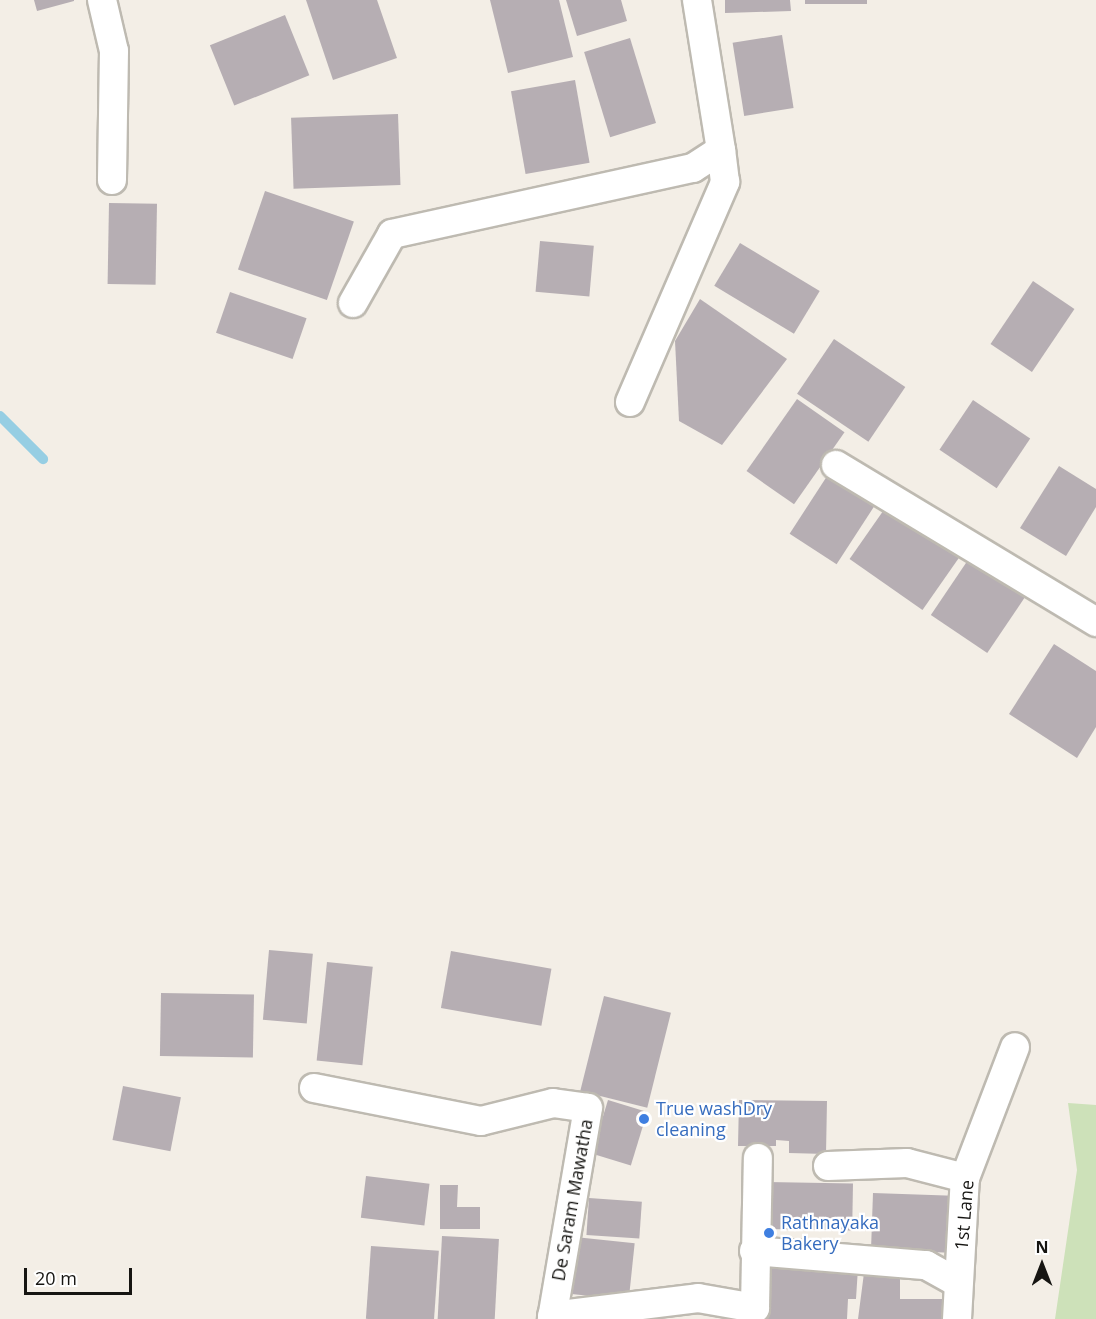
<!DOCTYPE html>
<style>
body{margin:0}
#map{position:relative;width:1096px;height:1319px;overflow:hidden;background:#f3eee6;font-family:"Open Sans",sans-serif}
div>[style]{position:absolute}
.green>*{inset:0;background:#cde1b9}
.stream>*{height:10px;margin:-5px;padding:0 5px;transform-origin:5px;border-radius:5px;background:#96cee3}
.building>*{inset:0;background:#b6aeb3;transform-origin:0 0}
.roads{filter:drop-shadow(2px 0 #bebab1) drop-shadow(-2px 0 #bebab1) drop-shadow(0 2px #bebab1) drop-shadow(0 -2px #bebab1)}
.minor>*{height:28px;margin:-14px;padding:0 14px;transform-origin:14px;border-radius:14px;background:#fff}
.dots>*{width:16px;height:16px;translate:-50% -50%;box-sizing:border-box;border:3px solid #fff;border-radius:50%}
span{translate:-50% -50%;white-space:nowrap;text-align:center;line-height:1.15;-webkit-text-stroke:4.5px #fff;paint-order:stroke}
.shop-label{font-size:18px;color:#366cbe}
.left{translate:0 -50%;text-align:left}
.street-label{font-size:18px;color:#161512}
.north{position:absolute;left:1012px;top:1235px;width:60px;height:60px;-webkit-text-stroke:4px #fff;paint-order:stroke;rotate:0deg;font-size:16px;font-weight:700;line-height:24px;text-align:center;color:#161512}
.north::after{content:'';display:block;margin:auto;width:21px;height:27px;background:#161512;clip-path:polygon(50% 0,100% 100%,50% 72%,0 100%)}
.scale{position:absolute;left:24px;top:1268px;width:108px;height:27px;box-sizing:border-box;border:3px solid #161512;border-top:0;padding-left:8px;font-size:18px;line-height:21px;white-space:nowrap;color:#161512;-webkit-text-stroke:4px #fff;paint-order:stroke}
</style>
<div id="map">
<div class="green">
<i style="clip-path:polygon(1068px 1103px,1096px 1105px,1096px 1319px,1055px 1319px,1077px 1170px)"></i>
</div>
<div class="stream">
<i style="left:0;top:416px;width:61px;rotate:45deg"></i>
</div>
<div class="building">
<i style="clip-path:polygon(34px 0,74px 0,74px 1px,37px 11px)"></i>
<i style="clip-path:polygon(306px 0,377px 0,397px 58px,333px 80px)"></i>
<i style="clip-path:polygon(490px 0,559px 0,573px 57px,508px 73px)"></i>
<i style="clip-path:polygon(566px 0,621px 0,627px 21px,577px 36px)"></i>
<i style="clip-path:polygon(725px 0,790px 0,791px 11px,725px 13px)"></i>
<i style="left:805px;top:0;width:62px;height:4px"></i>
<i style="left:285px;top:15px;width:65px;height:81px;rotate:68deg"></i>
<i style="left:782px;top:35px;width:74px;height:50px;rotate:81deg"></i>
<i style="left:630px;top:38px;width:89px;height:48px;rotate:73deg"></i>
<i style="left:575px;top:80px;width:84px;height:65px;rotate:80deg"></i>
<i style="left:398px;top:114px;width:71px;height:107px;rotate:88deg"></i>
<i style="left:265px;top:191px;width:94px;height:83px;rotate:19deg"></i>
<i style="left:109px;top:203px;width:48px;height:81px;rotate:1deg"></i>
<i style="left:540px;top:241px;width:54px;height:51px;rotate:5deg"></i>
<i style="left:740px;top:243px;width:93px;height:50px;rotate:31deg"></i>
<i style="left:1033px;top:281px;width:50px;height:76px;rotate:34deg"></i>
<i style="left:230px;top:292px;width:81px;height:43px;rotate:19deg"></i>
<i style="clip-path:polygon(700px 299px,787px 359px,722px 445px,679px 421px,675px 341px)"></i>
<i style="left:834px;top:339px;width:86px;height:66px;rotate:34deg"></i>
<i style="left:797px;top:399px;width:58px;height:88px;rotate:35deg"></i>
<i style="left:973px;top:400px;width:69px;height:60px;rotate:34deg"></i>
<i style="clip-path:polygon(1059px 466px,1096px 489px,1096px 507px,1066px 556px,1020px 528px)"></i>
<i style="left:831px;top:470px;width:56px;height:76px;rotate:33deg"></i>
<i style="left:888px;top:504px;width:89px;height:67px;rotate:35deg"></i>
<i style="left:970px;top:557px;width:68px;height:70px;rotate:34deg"></i>
<i style="clip-path:polygon(1054px 644px,1096px 671px,1096px 727px,1077px 758px,1009px 714px)"></i>
<i style="left:269px;top:950px;width:44px;height:70px;rotate:5deg"></i>
<i style="left:451px;top:951px;width:102px;height:58px;rotate:10deg"></i>
<i style="left:327px;top:962px;width:46px;height:99px;rotate:6deg"></i>
<i style="left:161px;top:993px;width:93px;height:63px;rotate:1deg"></i>
<i style="left:604px;top:996px;width:69px;height:98px;rotate:14deg"></i>
<i style="left:123px;top:1086px;width:59px;height:55px;rotate:11deg"></i>
<i style="left:608px;top:1100px;width:41px;height:56px;rotate:17deg"></i>
<i style="clip-path:polygon(739px 1100px,827px 1101px,826px 1154px,789px 1153px,789px 1141px,776px 1140px,776px 1146px,738px 1146px)"></i>
<i style="left:366px;top:1176px;width:64px;height:42px;rotate:7deg"></i>
<i style="left:767px;top:1182px;width:86px;height:47px;rotate:1deg"></i>
<i style="clip-path:polygon(440px 1185px,458px 1185px,457px 1207px,480px 1207px,480px 1229px,440px 1229px)"></i>
<i style="left:873px;top:1193px;width:80px;height:57px;rotate:2deg"></i>
<i style="left:589px;top:1198px;width:53px;height:37px;rotate:4deg"></i>
<i style="left:442px;top:1236px;width:57px;height:83px;rotate:3deg"></i>
<i style="left:575px;top:1237px;width:60px;height:57px;rotate:6deg"></i>
<i style="left:371px;top:1246px;width:68px;height:73px;rotate:4deg"></i>
<i style="clip-path:polygon(770px 1264px,858px 1268px,856px 1299px,848px 1299px,847px 1319px,768px 1319px)"></i>
<i style="clip-path:polygon(864px 1273px,900px 1273px,900px 1299px,955px 1299px,955px 1319px,858px 1319px)"></i>
</div>
<div class="roads">
<div class="minor">
<i style="left:102px;top:0;width:52px;rotate:76.8deg"></i>
<i style="left:114px;top:51px;width:129px;rotate:90.9deg"></i>
<i style="left:353px;top:303px;width:79px;rotate:-60.5deg"></i>
<i style="left:392px;top:234px;width:308px;rotate:-12.4deg"></i>
<i style="left:693px;top:168px;width:33px;rotate:-33deg"></i>
<i style="left:721px;top:150px;width:152px;rotate:-99.1deg"></i>
<i style="left:630px;top:402px;width:240px;rotate:-66.6deg"></i>
<i style="left:725px;top:182px;width:32px;rotate:-97deg"></i>
<i style="left:836px;top:465px;width:304px;rotate:31.1deg"></i>
<i style="left:314px;top:1088px;width:170px;rotate:11.2deg"></i>
<i style="left:481px;top:1121px;width:74px;rotate:-14deg"></i>
<i style="left:553px;top:1103px;width:35px;rotate:8deg"></i>
<i style="left:588px;top:1108px;width:214px;rotate:99.7deg"></i>
<i style="left:828px;top:1166px;width:79px;rotate:-2.2deg"></i>
<i style="left:907px;top:1163px;width:60px;rotate:14.5deg"></i>
<i style="left:754px;top:1251px;width:173px;rotate:4.7deg"></i>
<i style="left:926px;top:1265px;width:37px;rotate:29deg"></i>
<i style="left:552px;top:1316px;width:147px;rotate:-7deg"></i>
<i style="left:698px;top:1298px;width:58px;rotate:10deg"></i>
<i style="left:755px;top:1308px;width:150px;rotate:-88.9deg"></i>
<i style="left:957px;top:1319px;width:141px;rotate:-86.8deg"></i>
<i style="left:965px;top:1178px;width:140px;rotate:-69.1deg"></i>
</div>
</div>
<div class="dots">
<i style="left:644px;top:1119px;background:#3f7fe0"></i>
<i style="left:769px;top:1233px;background:#3f7fe0"></i>
</div>
<div class="shop-label">
<span class="left" style="left:656px;top:1119px">True washDry<br>cleaning</span>
<span class="left" style="left:781px;top:1233px">Rathnayaka<br>Bakery</span>
</div>
<div class="street-label">
<span style="left:572px;top:1200px;rotate:-80deg">De Saram Mawatha</span>
<span style="left:964px;top:1215px;rotate:-85deg">1st Lane</span>
</div>
<div class="north">N</div>
<div class="scale">20 m</div>
</div>
